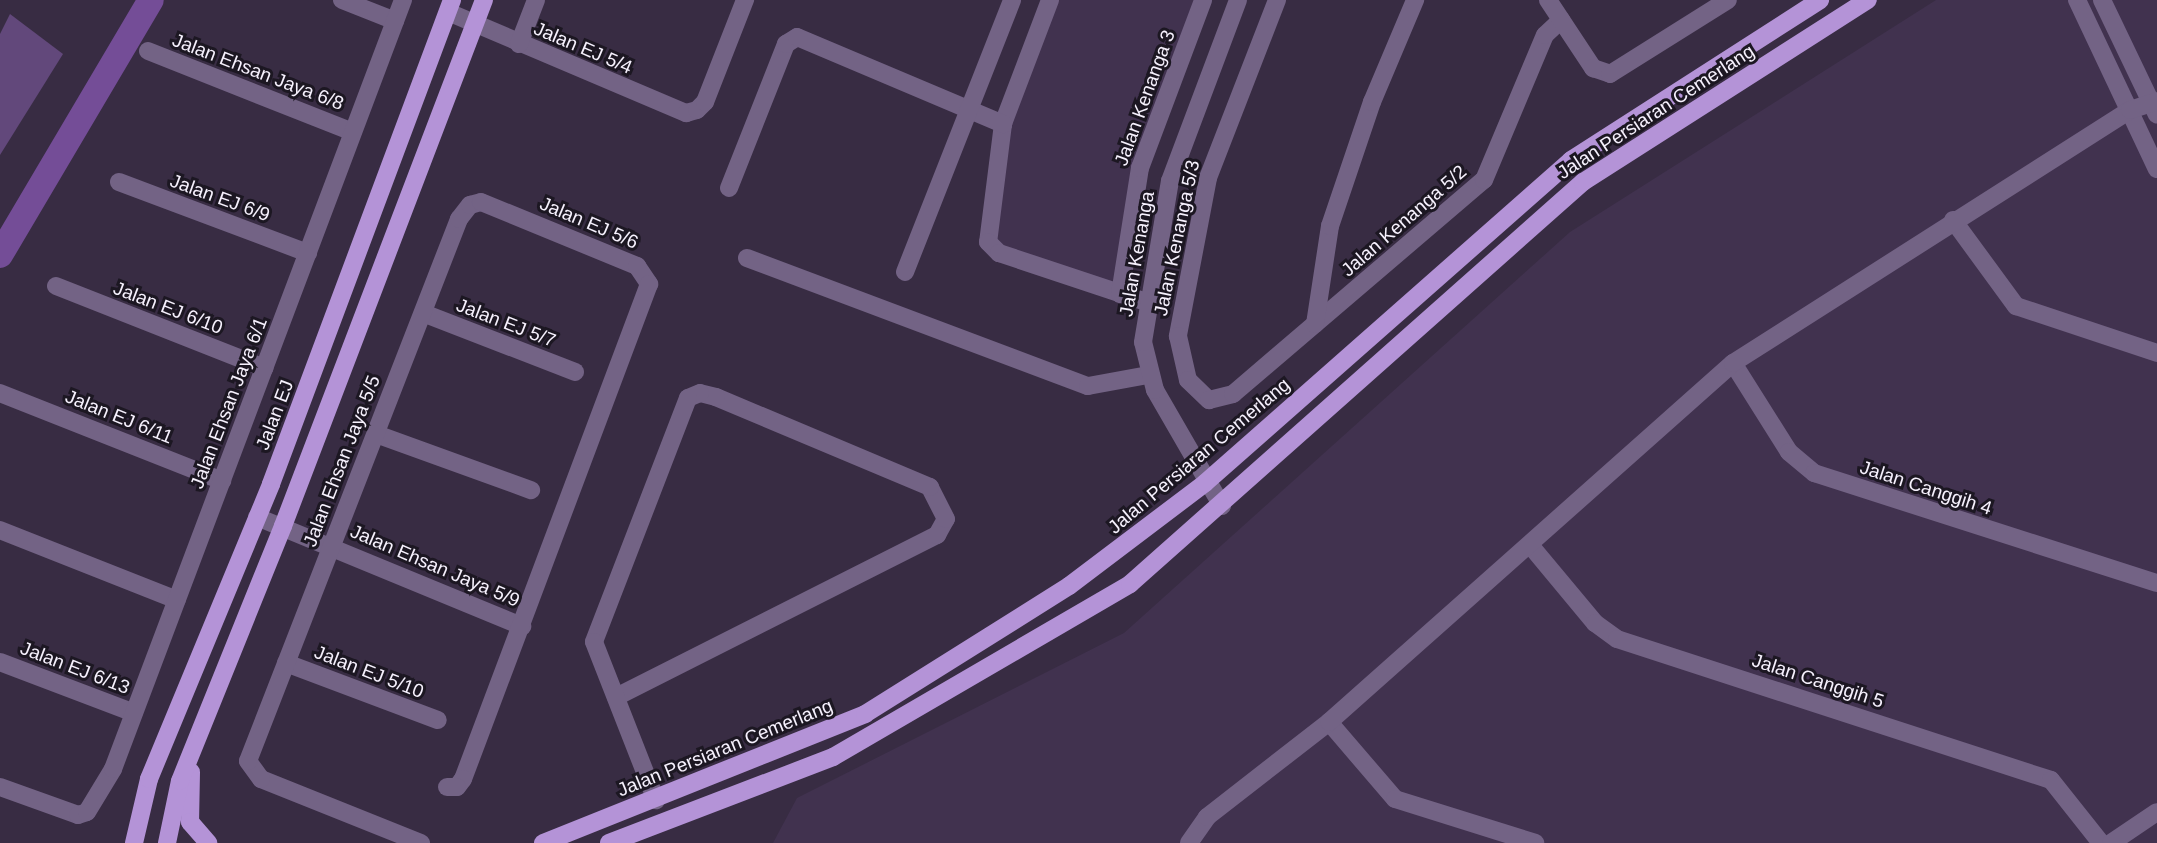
<!DOCTYPE html>
<style>
body{margin:0}
#map{position:relative;width:2157px;height:843px;overflow:hidden;background:#382c43;font-family:Arial,sans-serif}
div>[style]{position:absolute}
.built>*{inset:0;background:#41324f}
.green>*{inset:0;background:#62487b}
.river>*{height:26px;margin:-13px;padding:0 13px;transform-origin:13px;border-radius:13px;background:#744d97}
.minor>*{height:18px;margin:-9px;padding:0 9px;transform-origin:9px;border-radius:9px;background:#736385}
.major>*{height:18px;margin:-9px;padding:0 9px;transform-origin:9px;border-radius:9px;background:#b493d7}
span{translate:-50% -50%;white-space:nowrap;text-align:center;line-height:1.15;-webkit-text-stroke:6px #1c1722;paint-order:stroke}
.street-label{font-size:19px;color:#f6f1fd}
</style>
<div id="map">
<div class="built">
<i style="clip-path:polygon(1056px 0,1197px 0,1135px 168px,1116px 286px,994px 242px,1008px 123px)"></i>
<i style="clip-path:polygon(1936px 0,2157px 0,2157px 843px,773px 843px,797px 798px,1124px 633px,1570px 232px)"></i>
</div>
<div class="green">
<i style="clip-path:polygon(10px 14px,63px 54px,0 155px,0 34px)"></i>
</div>
<div class="river">
<i style="left:0;top:255px;width:296px;rotate:-59.4deg"></i>
</div>
<div class="minor">
<i style="left:342px;top:0;width:57px;rotate:21.6deg"></i>
<i style="left:1050px;top:0;width:133px;rotate:110.8deg"></i>
<i style="left:1003px;top:124px;width:119px;rotate:97.2deg"></i>
<i style="left:988px;top:242px;width:16px;rotate:45deg"></i>
<i style="left:999px;top:253px;width:158px;rotate:18.4deg"></i>
<i style="left:1277px;top:0;width:191px;rotate:111.2deg"></i>
<i style="left:1208px;top:178px;width:161px;rotate:100.8deg"></i>
<i style="left:1178px;top:336px;width:45px;rotate:77.2deg"></i>
<i style="left:1188px;top:380px;width:29px;rotate:44deg"></i>
<i style="left:1209px;top:400px;width:25px;rotate:-14deg"></i>
<i style="left:1233px;top:394px;width:330px;rotate:-40.5deg"></i>
<i style="left:1484px;top:180px;width:157px;rotate:-67.2deg"></i>
<i style="left:1545px;top:35px;width:22px;rotate:-43deg"></i>
<i style="left:1548px;top:0;width:82px;rotate:56.5deg"></i>
<i style="left:1593px;top:68px;width:18px;rotate:19deg"></i>
<i style="left:1610px;top:74px;width:139px;rotate:-32.1deg"></i>
<i style="left:2077px;top:0;width:187px;rotate:64.7deg"></i>
<i style="left:2102px;top:0;width:127px;rotate:64.4deg"></i>
<i style="left:448px;top:12px;width:259px;rotate:23deg"></i>
<i style="left:686px;top:113px;width:11px;rotate:-15deg"></i>
<i style="left:697px;top:110px;width:11px;rotate:-45deg"></i>
<i style="left:705px;top:102px;width:110px;rotate:-68.6deg"></i>
<i style="left:519px;top:44px;width:47px;rotate:-68.9deg"></i>
<i style="left:148px;top:51px;width:220px;rotate:21.6deg"></i>
<i style="left:119px;top:182px;width:202px;rotate:20.6deg"></i>
<i style="left:729px;top:188px;width:155px;rotate:-68.4deg"></i>
<i style="left:786px;top:44px;width:13px;rotate:-32deg"></i>
<i style="left:797px;top:37px;width:224px;rotate:22.9deg"></i>
<i style="left:1953px;top:220px;width:107px;rotate:53.8deg"></i>
<i style="left:2016px;top:306px;width:149px;rotate:18.4deg"></i>
<i style="left:747px;top:258px;width:364px;rotate:20.6deg"></i>
<i style="left:1088px;top:386px;width:61px;rotate:-10.4deg"></i>
<i style="left:905px;top:272px;width:292px;rotate:-68.5deg"></i>
<i style="left:56px;top:286px;width:224px;rotate:21.5deg"></i>
<i style="left:1120px;top:294px;width:128px;rotate:-81deg"></i>
<i style="left:1140px;top:168px;width:179px;rotate:-69.4deg"></i>
<i style="left:423px;top:313px;width:163px;rotate:21.2deg"></i>
<i style="left:1315px;top:324px;width:99px;rotate:-81.3deg"></i>
<i style="left:1330px;top:226px;width:131px;rotate:-71.3deg"></i>
<i style="left:1372px;top:102px;width:111px;rotate:-67.1deg"></i>
<i style="left:1733px;top:363px;width:105px;rotate:57.8deg"></i>
<i style="left:1789px;top:452px;width:33px;rotate:40deg"></i>
<i style="left:1814px;top:473px;width:360px;rotate:17.8deg"></i>
<i style="left:0;top:393px;width:239px;rotate:21.6deg"></i>
<i style="left:376px;top:434px;width:165px;rotate:19.9deg"></i>
<i style="left:1222px;top:506px;width:134px;rotate:-120deg"></i>
<i style="left:1155px;top:390px;width:49px;rotate:-104deg"></i>
<i style="left:1143px;top:342px;width:163px;rotate:-80.5deg"></i>
<i style="left:1170px;top:181px;width:193px;rotate:-69.4deg"></i>
<i style="left:257px;top:517px;width:287px;rotate:22.4deg"></i>
<i style="left:0;top:530px;width:190px;rotate:21.6deg"></i>
<i style="left:1530px;top:545px;width:102px;rotate:50.2deg"></i>
<i style="left:1595px;top:623px;width:27px;rotate:36deg"></i>
<i style="left:1617px;top:639px;width:456px;rotate:18deg"></i>
<i style="left:2051px;top:780px;width:80px;rotate:51.6deg"></i>
<i style="left:0;top:662px;width:143px;rotate:20.8deg"></i>
<i style="left:286px;top:663px;width:162px;rotate:20.6deg"></i>
<i style="left:616px;top:697px;width:360px;rotate:-26.8deg"></i>
<i style="left:937px;top:535px;width:18px;rotate:-61deg"></i>
<i style="left:946px;top:519px;width:36px;rotate:-117deg"></i>
<i style="left:930px;top:487px;width:232px;rotate:-157.2deg"></i>
<i style="left:716px;top:397px;width:16px;rotate:-166deg"></i>
<i style="left:700px;top:393px;width:13px;rotate:157deg"></i>
<i style="left:688px;top:398px;width:261px;rotate:111.1deg"></i>
<i style="left:594px;top:642px;width:170px;rotate:68.6deg"></i>
<i style="left:1329px;top:722px;width:101px;rotate:49.4deg"></i>
<i style="left:1395px;top:799px;width:147px;rotate:17.4deg"></i>
<i style="left:0;top:787px;width:83px;rotate:19.7deg"></i>
<i style="left:78px;top:815px;width:9px;rotate:-18deg"></i>
<i style="left:87px;top:812px;width:50px;rotate:-58.8deg"></i>
<i style="left:113px;top:769px;width:822px;rotate:-69.34deg"></i>
<i style="left:421px;top:843px;width:172px;rotate:-158.2deg"></i>
<i style="left:261px;top:779px;width:22px;rotate:-126deg"></i>
<i style="left:248px;top:761px;width:582px;rotate:-68.73deg"></i>
<i style="left:459px;top:219px;width:18px;rotate:-52deg"></i>
<i style="left:470px;top:205px;width:11px;rotate:-15deg"></i>
<i style="left:481px;top:202px;width:169px;rotate:22.3deg"></i>
<i style="left:637px;top:266px;width:22px;rotate:56deg"></i>
<i style="left:649px;top:284px;width:529px;rotate:110.59deg"></i>
<i style="left:463px;top:779px;width:10px;rotate:127deg"></i>
<i style="left:457px;top:787px;width:10px;rotate:180deg"></i>
<i style="left:1189px;top:843px;width:32px;rotate:-55deg"></i>
<i style="left:1207px;top:817px;width:155px;rotate:-37.9deg"></i>
<i style="left:1329px;top:722px;width:540px;rotate:-41.62deg"></i>
<i style="left:1733px;top:363px;width:471px;rotate:-32.5deg"></i>
<i style="left:2130px;top:110px;width:28px;rotate:-18deg"></i>
<i style="left:2111px;top:843px;width:55px;rotate:-34deg"></i>
</div>
<div class="major">
<i style="left:191px;top:772px;width:50px;rotate:91.1deg"></i>
<i style="left:190px;top:822px;width:28px;rotate:49deg"></i>
<i style="left:134px;top:843px;width:66px;rotate:-76.8deg"></i>
<i style="left:149px;top:779px;width:319px;rotate:-67.5deg"></i>
<i style="left:271px;top:484px;width:517px;rotate:-69.5deg"></i>
<i style="left:167px;top:843px;width:63px;rotate:-78.2deg"></i>
<i style="left:180px;top:781px;width:275px;rotate:-68deg"></i>
<i style="left:283px;top:526px;width:563px;rotate:-69.09deg"></i>
<i style="left:543px;top:843px;width:347px;rotate:-21.8deg"></i>
<i style="left:865px;top:714px;width:241px;rotate:-32.1deg"></i>
<i style="left:1069px;top:586px;width:171px;rotate:-37.1deg"></i>
<i style="left:1205px;top:483px;width:488px;rotate:-41.4deg"></i>
<i style="left:1571px;top:160px;width:296px;rotate:-32.7deg"></i>
<i style="left:609px;top:843px;width:240px;rotate:-21deg"></i>
<i style="left:833px;top:757px;width:344px;rotate:-30.2deg"></i>
<i style="left:1130px;top:584px;width:606px;rotate:-41.59deg"></i>
<i style="left:1583px;top:182px;width:338px;rotate:-32.6deg"></i>
</div>
<div class="street-label">
<span style="left:583px;top:48px;rotate:23deg">Jalan EJ 5/4</span>
<span style="left:258px;top:72px;rotate:21deg">Jalan Ehsan Jaya 6/8</span>
<span style="left:1145px;top:98px;rotate:-70deg">Jalan Kenanga 3</span>
<span style="left:1656px;top:112px;rotate:-33deg">Jalan Persiaran Cemerlang</span>
<span style="left:220px;top:198px;rotate:20deg">Jalan EJ 6/9</span>
<span style="left:1404px;top:221px;rotate:-41deg">Jalan Kenanga 5/2</span>
<span style="left:589px;top:223px;rotate:23deg">Jalan EJ 5/6</span>
<span style="left:1177px;top:238px;rotate:-78deg">Jalan Kenanga 5/3</span>
<span style="left:1137px;top:254px;rotate:-80deg">Jalan Kenanga</span>
<span style="left:168px;top:308px;rotate:21deg">Jalan EJ 6/10</span>
<span style="left:506px;top:323px;rotate:21deg">Jalan EJ 5/7</span>
<span style="left:229px;top:403px;rotate:-69deg">Jalan Ehsan Jaya 6/1</span>
<span style="left:275px;top:415px;rotate:-69deg">Jalan EJ</span>
<span style="left:119px;top:417px;rotate:22deg">Jalan EJ 6/11</span>
<span style="left:1199px;top:456px;rotate:-40deg">Jalan Persiaran Cemerlang</span>
<span style="left:342px;top:461px;rotate:-69deg">Jalan Ehsan Jaya 5/5</span>
<span style="left:1926px;top:488px;rotate:18deg">Jalan Canggih 4</span>
<span style="left:435px;top:566px;rotate:23deg">Jalan Ehsan Jaya 5/9</span>
<span style="left:75px;top:668px;rotate:21deg">Jalan EJ 6/13</span>
<span style="left:369px;top:672px;rotate:21deg">Jalan EJ 5/10</span>
<span style="left:1818px;top:681px;rotate:18deg">Jalan Canggih 5</span>
<span style="left:725px;top:748px;rotate:-22deg">Jalan Persiaran Cemerlang</span>
</div>
</div>
